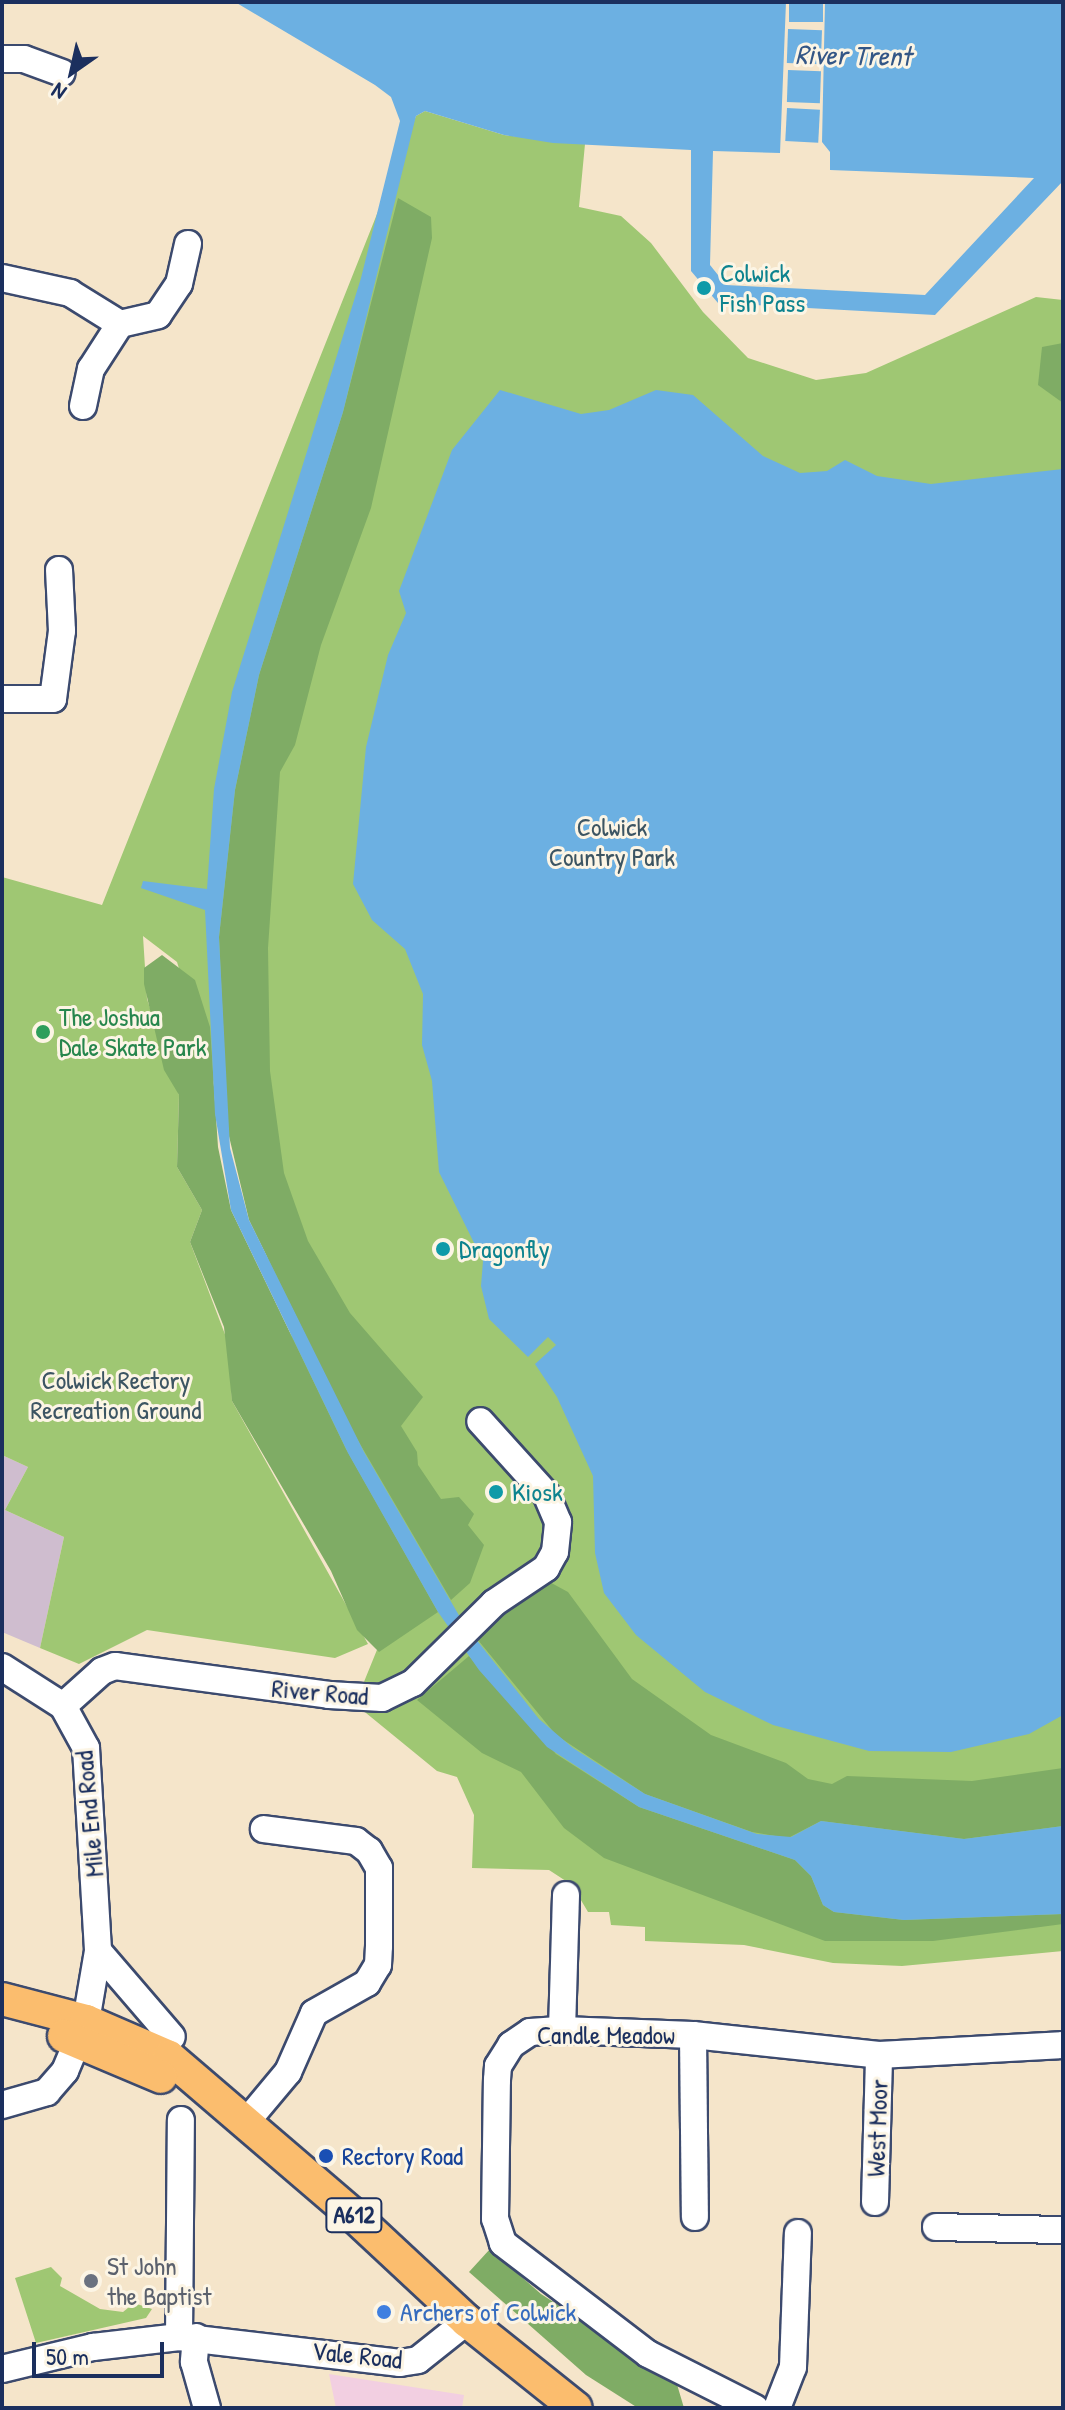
<!DOCTYPE html>
<style>
body{margin:0}
#map{position:relative;width:1065px;height:2410px;overflow:hidden;background:#f5e5ca;font-family:"Patrick Hand",sans-serif}
div>[style]{position:absolute}
.built>*{inset:0;background:#f2cfe1}
.industrial>*{inset:0;background:#cfbdcf}
.green>*{inset:0;background:#9fc773}
.forest>*{inset:0;background:#7fac65}
.water>*{inset:0;background:#6cb0e2;transform-origin:0 0}
.roads{filter:drop-shadow(2px 0 #3c4a6e) drop-shadow(-2px 0 #3c4a6e) drop-shadow(0 2px #3c4a6e) drop-shadow(0 -2px #3c4a6e)}
.minor>*{height:26px;margin:-13px;padding:0 13px;transform-origin:13px;border-radius:13px;background:#fff}
.major>*{height:32px;margin:-16px;padding:0 16px;transform-origin:16px;border-radius:16px;background:#fbbd6e}
.dots>*{width:22px;height:22px;translate:-50% -50%;box-sizing:border-box;border:4px solid #fcf5e5;border-radius:50%}
span{translate:-50% -50%;white-space:nowrap;text-align:center;line-height:1.15;-webkit-text-stroke:6px #fcf5e5;paint-order:stroke}
.shield-label span{padding:2px 6px;background:#fcf5e5;border:2px solid;border-radius:6px;-webkit-text-stroke-width:0}
.shield-label{font-size:24px;color:#1b2f5e;font-weight:700}
.culture-label{font-size:26px;color:#0d838f}
.left{translate:0 -50%;text-align:left}
.park-label{font-size:26px;color:#3c5563}
.leisure-label{font-size:26px;color:#27864d}
.street-label{font-size:26px;color:#1b2f5e}
.transit-label{font-size:26px;color:#164399}
.worship-label{font-size:26px;color:#5b616d}
.shop-label{font-size:26px;color:#366cbe}
.water-label{font-size:28px;color:#335686;font-style:italic}
.frame{position:absolute;inset:0;border:4px solid #1b2f5e;pointer-events:none}
.north{position:absolute;left:32px;top:32px;width:80px;height:80px;-webkit-text-stroke:6px #fcf5e5;paint-order:stroke;rotate:214deg;font-size:22px;font-weight:700;line-height:32px;text-align:center;color:#1b2f5e}
.north::after{content:'';display:block;margin:auto;width:28px;height:36px;background:#1b2f5e;clip-path:polygon(50% 0,100% 100%,50% 72%,0 100%)}
.scale{position:absolute;left:32px;top:2342px;width:132px;height:36px;box-sizing:border-box;border:4px solid #1b2f5e;border-top:0;padding-left:10px;font-size:24px;line-height:28px;white-space:nowrap;color:#1b2f5e;-webkit-text-stroke:6px #fcf5e5;paint-order:stroke}
</style>
<div id="map">
<div class="built">
<i style="clip-path:polygon(329px 2374px,464px 2395px,462px 2408px,336px 2408px)"></i>
</div>
<div class="industrial">
<i style="clip-path:polygon(2px 1455px,28px 1467px,5px 1510px,64px 1537px,40px 1648px,2px 1632px)"></i>
</div>
<div class="green">
<i style="clip-path:polygon(425px 111px,504px 135px,585px 144px,579px 207px,621px 216px,651px 243px,703px 312px,748px 358px,816px 380px,866px 373px,1036px 297px,1063px 300px,1063px 1951px,902px 1966px,833px 1963px,744px 1945px,645px 1941px,645px 1927px,611px 1925px,609px 1912px,588px 1912px,572px 1885px,549px 1870px,472px 1868px,474px 1815px,457px 1777px,437px 1771px,355px 1704px,383px 1635px,177px 962px,143px 936px,147px 999px,179px 1095px,177px 1167px,202px 1210px,190px 1242px,229px 1345px,232px 1401px,368px 1644px,335px 1658px,147px 1630px,79px 1664px,40px 1648px,64px 1537px,5px 1510px,28px 1467px,2px 1455px,2px 877px,102px 905px,416px 116px)"></i>
<i style="clip-path:polygon(51px 2267px,62px 2278px,60px 2286px,100px 2309px,123px 2312px,134px 2303px,152px 2309px,146px 2318px,36px 2343px,15px 2278px)"></i>
</div>
<div class="forest">
<i style="clip-path:polygon(398px 198px,431px 217px,432px 238px,371px 508px,321px 645px,295px 745px,280px 772px,268px 948px,270px 1071px,284px 1173px,308px 1241px,350px 1313px,423px 1397px,401px 1426px,417px 1452px,418px 1465px,441px 1499px,459px 1497px,474px 1514px,468px 1525px,484px 1545px,470px 1583px,451px 1600px,353px 1432px,249px 1220px,228px 1132px,219px 937px,235px 790px,259px 675px,343px 412px)"></i>
<i style="clip-path:polygon(1063px 343px,1063px 403px,1038px 385px,1042px 347px)"></i>
<i style="clip-path:polygon(162px 955px,195px 980px,210px 1027px,218px 1147px,231px 1210px,346px 1449px,438px 1612px,379px 1652px,357px 1630px,331px 1571px,232px 1401px,224px 1327px,190px 1242px,202px 1210px,177px 1167px,179px 1095px,164px 1070px,144px 984px,144px 968px)"></i>
<i style="clip-path:polygon(544px 1579px,568px 1592px,632px 1679px,711px 1735px,786px 1763px,808px 1779px,832px 1784px,847px 1776px,972px 1781px,1063px 1768px,1063px 1826px,964px 1839px,821px 1821px,788px 1838px,752px 1832px,645px 1794px,556px 1735px,473px 1634px)"></i>
<i style="clip-path:polygon(469px 1656px,556px 1754px,639px 1807px,795px 1860px,811px 1876px,823px 1905px,834px 1912px,904px 1920px,1063px 1914px,1063px 1924px,933px 1941px,825px 1941px,604px 1858px,564px 1828px,521px 1772px,482px 1753px,417px 1700px)"></i>
<i style="clip-path:polygon(490px 2249px,541px 2294px,676px 2381px,684px 2408px,638px 2408px,586px 2375px,469px 2272px)"></i>
</div>
<div class="water">
<i style="clip-path:polygon(235px 2px,786px 2px,780px 153px,713px 151px,710px 265px,726px 285px,925px 295px,1034px 178px,830px 170px,830px 152px,822px 142px,825px 2px,1063px 2px,1063px 181px,935px 315px,718px 303px,691px 271px,691px 150px,553px 143px,504px 135px,425px 111px,416px 116px,343px 412px,259px 675px,235px 790px,219px 937px,230px 1148px,249px 1220px,364px 1452px,464px 1624px,539px 1719px,573px 1748px,645px 1794px,757px 1834px,791px 1837px,821px 1821px,964px 1839px,1063px 1826px,1063px 1914px,904px 1920px,834px 1912px,823px 1905px,811px 1876px,795px 1860px,639px 1807px,547px 1747px,479px 1670px,438px 1612px,348px 1453px,231px 1210px,215px 1114px,205px 910px,141px 888px,143px 881px,207px 889px,214px 789px,232px 692px,361px 278px,400px 121px,391px 97px,375px 85px)"></i>
<i style="left:789px;top:2px;width:34px;height:20px"></i>
<i style="left:788px;top:29px;width:34px;height:34px;rotate:2deg"></i>
<i style="left:788px;top:70px;width:33px;height:32px;rotate:2deg"></i>
<i style="left:787px;top:108px;width:33px;height:33px;rotate:3deg"></i>
<i style="clip-path:polygon(500px 390px,581px 414px,609px 410px,656px 390px,693px 395px,763px 456px,800px 473px,827px 471px,845px 460px,877px 476px,931px 484px,1063px 469px,1063px 1715px,1029px 1734px,951px 1752px,869px 1751px,773px 1725px,705px 1692px,636px 1635px,604px 1593px,595px 1553px,593px 1476px,557px 1397px,535px 1364px,556px 1345px,548px 1337px,528px 1357px,489px 1319px,481px 1286px,483px 1261px,439px 1172px,432px 1081px,422px 1045px,423px 994px,405px 949px,372px 920px,353px 884px,366px 747px,388px 655px,406px 613px,399px 591px,452px 450px)"></i>
</div>
<div class="roads">
<div class="minor">
<i style="left:2px;top:59px;width:22px"></i>
<i style="left:24px;top:59px;width:40px;rotate:20.2deg"></i>
<i style="left:2px;top:278px;width:70px;rotate:12.4deg"></i>
<i style="left:70px;top:293px;width:59px;rotate:31.8deg"></i>
<i style="left:83px;top:406px;width:38px;rotate:-78deg"></i>
<i style="left:91px;top:369px;width:54px;rotate:-57.2deg"></i>
<i style="left:120px;top:324px;width:39px;rotate:-13deg"></i>
<i style="left:158px;top:315px;width:37px;rotate:-56deg"></i>
<i style="left:179px;top:284px;width:41px;rotate:-77.3deg"></i>
<i style="left:2px;top:699px;width:51px"></i>
<i style="left:53px;top:699px;width:69px;rotate:-82.5deg"></i>
<i style="left:62px;top:631px;width:61px;rotate:-92.8deg"></i>
<i style="left:2px;top:1667px;width:72px;rotate:32.6deg"></i>
<i style="left:63px;top:1706px;width:48px;rotate:61.3deg"></i>
<i style="left:86px;top:1748px;width:203px;rotate:86.6deg"></i>
<i style="left:98px;top:1951px;width:71px;rotate:99.7deg"></i>
<i style="left:86px;top:2021px;width:54px;rotate:112.8deg"></i>
<i style="left:65px;top:2071px;width:28px;rotate:131deg"></i>
<i style="left:47px;top:2092px;width:47px;rotate:163.9deg"></i>
<i style="left:63px;top:1706px;width:52px;rotate:-41.9deg"></i>
<i style="left:102px;top:1671px;width:14px;rotate:-21deg"></i>
<i style="left:115px;top:1666px;width:216px;rotate:7.7deg"></i>
<i style="left:329px;top:1695px;width:53px;rotate:3.2deg"></i>
<i style="left:382px;top:1698px;width:34px;rotate:-26deg"></i>
<i style="left:413px;top:1683px;width:114px;rotate:-44.6deg"></i>
<i style="left:494px;top:1603px;width:63px;rotate:-33.9deg"></i>
<i style="left:546px;top:1568px;width:18px;rotate:-61deg"></i>
<i style="left:555px;top:1552px;width:30px;rotate:-84deg"></i>
<i style="left:558px;top:1522px;width:30px;rotate:-113deg"></i>
<i style="left:546px;top:1494px;width:98px;rotate:-132.1deg"></i>
<i style="left:98px;top:1951px;width:113px;rotate:49.3deg"></i>
<i style="left:562px;top:2030px;width:135px;rotate:-88.3deg"></i>
<i style="left:693px;top:2035px;width:182px;rotate:89.4deg"></i>
<i style="left:247px;top:2121px;width:64px;rotate:-50.1deg"></i>
<i style="left:288px;top:2072px;width:64px;rotate:-66.2deg"></i>
<i style="left:314px;top:2013px;width:61px;rotate:-29.5deg"></i>
<i style="left:367px;top:1983px;width:21px;rotate:-59deg"></i>
<i style="left:378px;top:1965px;width:19px;rotate:-87deg"></i>
<i style="left:379px;top:1946px;width:78px;rotate:-90deg"></i>
<i style="left:379px;top:1868px;width:20px;rotate:-120deg"></i>
<i style="left:369px;top:1851px;width:16px;rotate:-142deg"></i>
<i style="left:356px;top:1841px;width:93px;rotate:-172.6deg"></i>
<i style="left:875px;top:2202px;width:147px;rotate:-88.4deg"></i>
<i style="left:936px;top:2227px;width:127px;rotate:1.4deg"></i>
<i style="left:179px;top:2337px;width:217px;rotate:-89.5deg"></i>
<i style="left:196px;top:2337px;width:25px;rotate:95deg"></i>
<i style="left:194px;top:2362px;width:48px;rotate:74.2deg"></i>
<i style="left:2px;top:2369px;width:94px;rotate:-13.6deg"></i>
<i style="left:93px;top:2347px;width:87px;rotate:-6.6deg"></i>
<i style="left:179px;top:2337px;width:223px;rotate:6.7deg"></i>
<i style="left:400px;top:2363px;width:18px;rotate:-9deg"></i>
<i style="left:418px;top:2360px;width:63px;rotate:-38.5deg"></i>
<i style="left:755px;top:2408px;width:120px;rotate:-153.2deg"></i>
<i style="left:648px;top:2354px;width:183px;rotate:-142.6deg"></i>
<i style="left:503px;top:2243px;width:25px;rotate:-108deg"></i>
<i style="left:495px;top:2219px;width:139px;rotate:-89.2deg"></i>
<i style="left:497px;top:2080px;width:14px;rotate:-86deg"></i>
<i style="left:498px;top:2066px;width:25px;rotate:-58deg"></i>
<i style="left:511px;top:2045px;width:23px;rotate:-34deg"></i>
<i style="left:530px;top:2032px;width:32px;rotate:-4deg"></i>
<i style="left:562px;top:2030px;width:131px;rotate:2.2deg"></i>
<i style="left:693px;top:2035px;width:187px;rotate:6.1deg"></i>
<i style="left:879px;top:2055px;width:184px;rotate:-3.1deg"></i>
<i style="left:777px;top:2408px;width:44px;rotate:-68.7deg"></i>
<i style="left:793px;top:2367px;width:134px;rotate:-87.9deg"></i>
</div>
<div class="major">
<i style="left:2px;top:1999px;width:87px;rotate:14.7deg"></i>
<i style="left:86px;top:2021px;width:90px;rotate:23.4deg"></i>
<i style="left:169px;top:2057px;width:240px;rotate:40.6deg"></i>
<i style="left:351px;top:2213px;width:158px;rotate:43deg"></i>
<i style="left:467px;top:2321px;width:139px;rotate:38.6deg"></i>
<i style="left:64px;top:2036px;width:105px;rotate:22.9deg"></i>
</div>
</div>
<div class="dots">
<i style="left:704px;top:288px;background:#0f9aa8"></i>
<i style="left:43px;top:1032px;background:#2e9e5b"></i>
<i style="left:443px;top:1249px;background:#0f9aa8"></i>
<i style="left:496px;top:1492px;background:#0f9aa8"></i>
<i style="left:326px;top:2156px;background:#1a4fb4"></i>
<i style="left:91px;top:2281px;background:#6b7280"></i>
<i style="left:384px;top:2312px;background:#3f7fe0"></i>
</div>
<div class="shield-label">
<span style="left:354px;top:2215px">A612</span>
</div>
<div class="culture-label">
<span class="left" style="left:720px;top:288px">Colwick<br>Fish Pass</span>
<span class="left" style="left:459px;top:1249px">Dragonfly</span>
<span class="left" style="left:512px;top:1492px">Kiosk</span>
</div>
<div class="park-label">
<span style="left:612px;top:842px">Colwick<br>Country Park</span>
<span style="left:116px;top:1395px">Colwick Rectory<br>Recreation Ground</span>
</div>
<div class="leisure-label">
<span class="left" style="left:59px;top:1032px">The Joshua<br>Dale Skate Park</span>
</div>
<div class="street-label">
<span style="left:320px;top:1692px;rotate:5deg">River Road</span>
<span style="left:89px;top:1814px;rotate:-95deg">Mile End Road</span>
<span style="left:606px;top:2035px">Candle Meadow</span>
<span style="left:877px;top:2128px;rotate:-88deg">West Moor</span>
<span style="left:357px;top:2355px;rotate:6deg">Vale Road</span>
</div>
<div class="transit-label">
<span class="left" style="left:342px;top:2156px">Rectory Road</span>
</div>
<div class="worship-label">
<span class="left" style="left:107px;top:2281px">St John<br>the Baptist</span>
</div>
<div class="shop-label">
<span class="left" style="left:400px;top:2312px">Archers of Colwick</span>
</div>
<div class="water-label">
<span style="left:853px;top:55px;rotate:1deg">River Trent</span>
</div>
<div class="frame"></div>
<div class="north">N</div>
<div class="scale">50 m</div>
</div>
